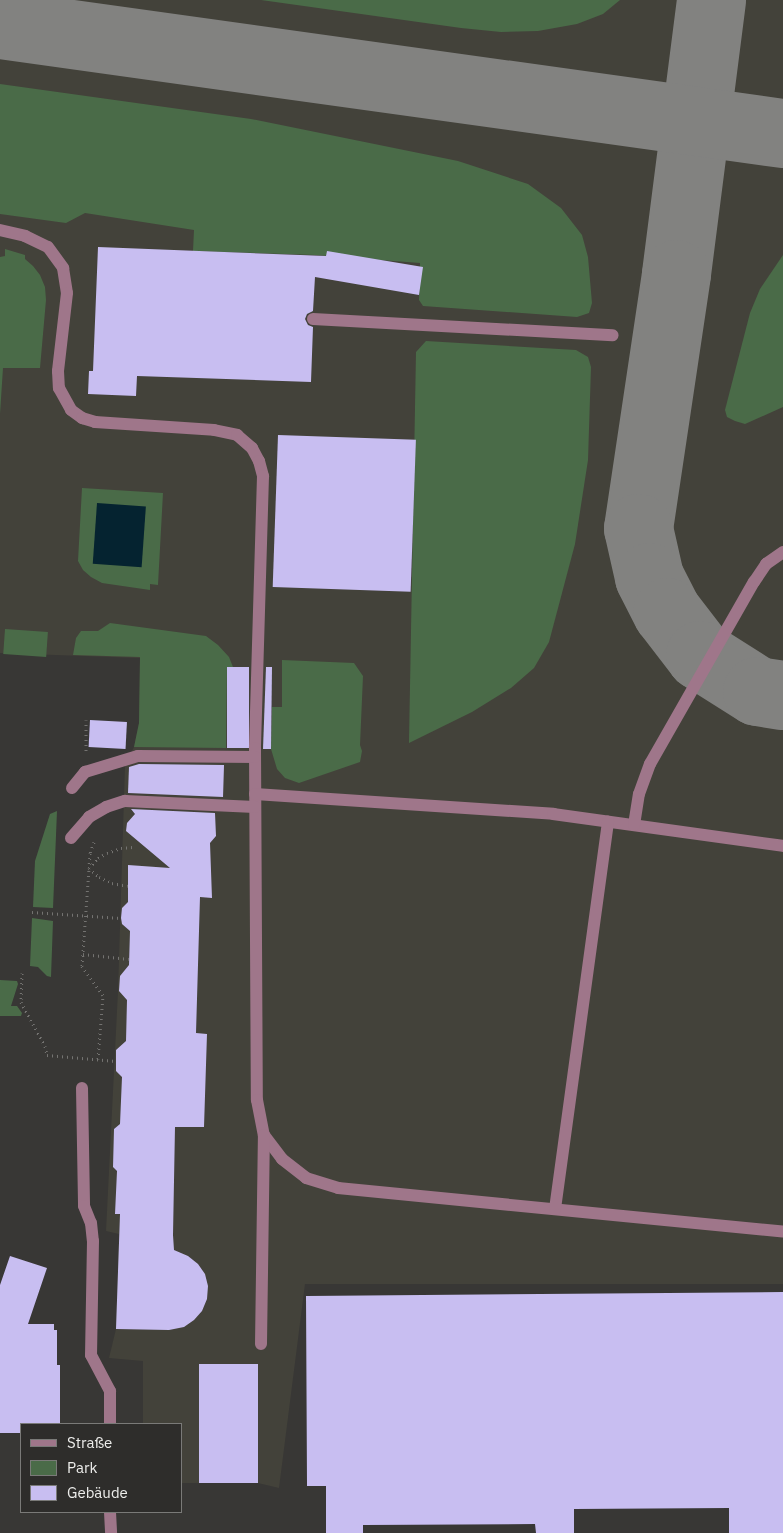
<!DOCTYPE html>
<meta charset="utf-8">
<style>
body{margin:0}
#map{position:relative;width:783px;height:1533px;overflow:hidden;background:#383735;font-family:"IBM Plex Sans",sans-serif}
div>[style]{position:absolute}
.built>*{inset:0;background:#43423a}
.green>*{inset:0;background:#4a6b48;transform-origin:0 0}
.water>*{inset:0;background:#052330;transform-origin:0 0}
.taxiway>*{height:69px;margin:-34.5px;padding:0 34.5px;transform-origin:34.5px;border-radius:34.5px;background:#828280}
.building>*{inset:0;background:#c8bef1;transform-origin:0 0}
.path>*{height:3px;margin-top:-1.5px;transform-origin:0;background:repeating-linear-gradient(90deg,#747371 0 1px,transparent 0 5px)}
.minor>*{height:12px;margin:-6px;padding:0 6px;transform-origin:6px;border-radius:6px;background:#9f768a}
span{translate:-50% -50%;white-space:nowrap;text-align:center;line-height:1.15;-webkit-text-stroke:5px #2e2d2b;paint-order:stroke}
.legend{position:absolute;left:20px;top:1423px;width:162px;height:90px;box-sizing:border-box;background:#2e2d2b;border:1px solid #7a7a78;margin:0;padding:6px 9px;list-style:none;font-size:15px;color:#ededeb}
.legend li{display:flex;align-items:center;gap:10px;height:25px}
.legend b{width:25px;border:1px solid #7a7a78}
</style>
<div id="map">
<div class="built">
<i style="clip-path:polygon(0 0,783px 0,783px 1284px,305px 1284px,279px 1488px,258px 1483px,181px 1483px,181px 1424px,143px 1424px,143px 1361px,109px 1358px,116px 1329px,119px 1234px,106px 1231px,118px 991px,125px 765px,134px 747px,139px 723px,140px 658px,0 653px)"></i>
</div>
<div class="green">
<i style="clip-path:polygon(261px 0,620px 0,603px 14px,577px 24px,538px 31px,501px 32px,461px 28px)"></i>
<i style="clip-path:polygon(0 84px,251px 119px,458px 161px,528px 184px,561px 208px,582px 235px,588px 257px,592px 303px,589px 313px,577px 317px,423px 306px,419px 300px,420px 263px,315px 255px,193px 251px,194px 230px,85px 213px,66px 223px,0 214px)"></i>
<i style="clip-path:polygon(5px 249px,25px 255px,25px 259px,33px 266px,40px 275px,45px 287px,46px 300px,40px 368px,3px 368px,0 414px,0 257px,5px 256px)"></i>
<i style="clip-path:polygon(783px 255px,783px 407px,745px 424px,735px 421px,727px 417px,725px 410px,750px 313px,760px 289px)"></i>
<i style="clip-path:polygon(426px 341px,576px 350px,588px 357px,591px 367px,588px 460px,575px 544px,549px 642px,534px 668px,511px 688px,472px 712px,409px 743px,416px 352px)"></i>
<i style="clip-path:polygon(82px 488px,163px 493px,158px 585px,150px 584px,150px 590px,102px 583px,91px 577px,83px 570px,78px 561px)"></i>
<i style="clip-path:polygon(110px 623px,206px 636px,218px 645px,229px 657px,233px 667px,227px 667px,226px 748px,134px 747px,139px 723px,140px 657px,73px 655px,76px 638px,81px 631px,98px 631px)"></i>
<i style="left:5px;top:629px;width:43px;height:25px;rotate:4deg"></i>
<i style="clip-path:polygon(282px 660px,354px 663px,363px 676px,360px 745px,362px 751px,360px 762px,299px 783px,285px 778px,277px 769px,271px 749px,272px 707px,282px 707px)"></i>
<i style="clip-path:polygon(57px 811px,53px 908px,33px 907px,35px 861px,50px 814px)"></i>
<i style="clip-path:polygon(32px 918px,53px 921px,51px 977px,47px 976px,38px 967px,30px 966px)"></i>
<i style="clip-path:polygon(0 980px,17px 981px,18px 984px,11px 1006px,17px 1006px,22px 1013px,21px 1016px,0 1016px)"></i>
</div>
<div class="water">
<i style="left:97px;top:503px;width:49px;height:61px;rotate:4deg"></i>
</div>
<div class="taxiway">
<i style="left:711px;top:0;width:276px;rotate:97.3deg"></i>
<i style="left:676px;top:274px;width:257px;rotate:98.5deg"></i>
<i style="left:638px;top:528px;width:50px;rotate:77.3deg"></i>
<i style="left:649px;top:577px;width:39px;rotate:63deg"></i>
<i style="left:667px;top:612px;width:54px;rotate:52.5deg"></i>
<i style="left:700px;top:655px;width:67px;rotate:32.3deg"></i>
<i style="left:757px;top:691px;width:26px;rotate:9deg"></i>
<i style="left:0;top:24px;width:791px;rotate:7.93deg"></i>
</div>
<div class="building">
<i style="clip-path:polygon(98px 247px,326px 256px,327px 251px,423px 267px,419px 295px,315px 277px,313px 311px,307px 314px,305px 319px,308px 325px,313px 327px,311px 382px,137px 376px,136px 396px,88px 394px,89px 371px,93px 371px)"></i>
<i style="left:278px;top:435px;width:138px;height:152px;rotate:2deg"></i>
<i style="left:227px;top:667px;width:22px;height:81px"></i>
<i style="clip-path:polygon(266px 667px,272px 667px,271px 749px,263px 749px)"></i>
<i style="left:90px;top:720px;width:37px;height:27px;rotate:3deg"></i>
<i style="clip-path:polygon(139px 764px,224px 765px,223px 797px,128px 793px,129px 767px)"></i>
<i style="clip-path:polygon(131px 809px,215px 813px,216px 836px,210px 843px,212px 898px,200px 897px,196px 1033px,207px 1034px,204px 1127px,175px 1127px,173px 1235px,174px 1250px,188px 1256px,198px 1264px,205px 1274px,208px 1286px,207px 1299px,202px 1311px,194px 1320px,184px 1327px,169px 1330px,116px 1329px,120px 1214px,115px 1214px,117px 1171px,113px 1167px,114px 1129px,120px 1124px,122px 1077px,116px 1071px,116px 1050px,126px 1041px,127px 1000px,119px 991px,120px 976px,129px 965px,130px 931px,122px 924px,121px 918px,122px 908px,128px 902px,128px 865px,170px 868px,126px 831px,127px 823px,135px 814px)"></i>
<i style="clip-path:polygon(10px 1256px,47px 1268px,28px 1324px,54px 1324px,54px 1330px,57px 1330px,57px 1365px,60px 1365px,60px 1424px,21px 1424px,21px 1433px,0 1433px,0 1285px)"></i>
<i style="clip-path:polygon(783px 1292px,783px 1533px,729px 1533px,729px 1508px,574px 1509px,574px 1533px,536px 1533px,535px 1524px,363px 1525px,363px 1533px,326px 1533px,326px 1486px,307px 1486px,306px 1296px)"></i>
<i style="left:199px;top:1364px;width:59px;height:119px"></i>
</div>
<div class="path">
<i style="left:86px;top:720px;width:32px;rotate:90deg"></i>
<i style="left:94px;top:842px;width:12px;rotate:110deg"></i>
<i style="left:90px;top:853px;width:15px;rotate:94deg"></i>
<i style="left:89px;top:868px;width:13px;rotate:42deg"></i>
<i style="left:99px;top:877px;width:14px;rotate:25deg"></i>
<i style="left:112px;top:883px;width:16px;rotate:11deg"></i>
<i style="left:32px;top:912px;width:89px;rotate:3.9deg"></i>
<i style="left:83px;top:954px;width:46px;rotate:6.2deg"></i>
<i style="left:22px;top:973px;width:29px;rotate:92deg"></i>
<i style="left:21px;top:1002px;width:50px;rotate:61.4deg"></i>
<i style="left:45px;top:1046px;width:9px;rotate:77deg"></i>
<i style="left:47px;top:1055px;width:69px;rotate:5deg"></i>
<i style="left:98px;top:1059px;width:64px;rotate:-85.5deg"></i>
<i style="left:103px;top:995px;width:36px;rotate:-126deg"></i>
<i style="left:82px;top:966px;width:98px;rotate:-85.9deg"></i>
<i style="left:89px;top:868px;width:13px;rotate:-48deg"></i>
<i style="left:98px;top:858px;width:10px;rotate:-29deg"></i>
<i style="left:107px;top:853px;width:15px;rotate:-20deg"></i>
<i style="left:121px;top:848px;width:12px;rotate:-5deg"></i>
</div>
<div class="minor">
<i style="left:0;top:230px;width:26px;rotate:13deg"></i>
<i style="left:25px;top:236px;width:25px;rotate:26deg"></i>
<i style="left:48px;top:247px;width:26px;rotate:54deg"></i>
<i style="left:63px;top:268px;width:25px;rotate:81deg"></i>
<i style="left:67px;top:293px;width:79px;rotate:96.6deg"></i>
<i style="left:58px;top:371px;width:17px;rotate:87deg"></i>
<i style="left:59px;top:388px;width:25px;rotate:61deg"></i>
<i style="left:71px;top:410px;width:14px;rotate:36deg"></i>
<i style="left:82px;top:418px;width:14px;rotate:17deg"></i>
<i style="left:95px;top:422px;width:119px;rotate:3.8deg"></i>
<i style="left:214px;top:430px;width:24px;rotate:12deg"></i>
<i style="left:237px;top:435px;width:20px;rotate:41deg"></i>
<i style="left:252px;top:448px;width:15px;rotate:62deg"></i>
<i style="left:259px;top:461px;width:16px;rotate:75deg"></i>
<i style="left:263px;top:476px;width:272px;rotate:91.7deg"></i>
<i style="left:255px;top:748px;width:352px;rotate:89.7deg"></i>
<i style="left:257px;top:1100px;width:36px;rotate:79deg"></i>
<i style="left:264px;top:1135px;width:30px;rotate:53deg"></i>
<i style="left:282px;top:1159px;width:31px;rotate:38deg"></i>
<i style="left:306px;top:1178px;width:34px;rotate:17deg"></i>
<i style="left:338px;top:1188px;width:447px;rotate:5.6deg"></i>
<i style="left:313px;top:319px;width:300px;rotate:3.1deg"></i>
<i style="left:72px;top:788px;width:21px;rotate:-51deg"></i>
<i style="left:85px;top:772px;width:55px;rotate:-16.8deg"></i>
<i style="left:138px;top:756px;width:117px;rotate:0.5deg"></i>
<i style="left:255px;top:794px;width:299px;rotate:3.8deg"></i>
<i style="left:553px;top:814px;width:232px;rotate:7.9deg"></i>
<i style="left:634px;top:825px;width:31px;rotate:-81deg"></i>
<i style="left:639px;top:794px;width:32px;rotate:-70deg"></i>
<i style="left:650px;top:764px;width:210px;rotate:-60.3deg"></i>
<i style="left:754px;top:582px;width:22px;rotate:-56deg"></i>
<i style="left:766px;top:564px;width:21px;rotate:-35deg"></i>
<i style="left:71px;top:838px;width:28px;rotate:-49deg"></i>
<i style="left:89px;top:817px;width:20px;rotate:-30deg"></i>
<i style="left:106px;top:807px;width:20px;rotate:-18deg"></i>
<i style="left:125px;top:801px;width:130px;rotate:2.6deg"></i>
<i style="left:82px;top:1088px;width:118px;rotate:89deg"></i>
<i style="left:84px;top:1206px;width:18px;rotate:68deg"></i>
<i style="left:91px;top:1223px;width:18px;rotate:84deg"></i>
<i style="left:93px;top:1241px;width:114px;rotate:91deg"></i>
<i style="left:91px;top:1355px;width:41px;rotate:62.2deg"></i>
<i style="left:110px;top:1391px;width:33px;rotate:90deg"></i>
<i style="left:555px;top:1209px;width:391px;rotate:-82.2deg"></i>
<i style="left:261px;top:1344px;width:209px;rotate:-89.2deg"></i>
<i style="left:110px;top:1512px;width:21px;rotate:87deg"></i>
</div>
<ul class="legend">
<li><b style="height:6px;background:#9f768a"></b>Straße</li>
<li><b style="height:14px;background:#4a6b48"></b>Park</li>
<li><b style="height:14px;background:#c8bef1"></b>Gebäude</li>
</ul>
</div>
